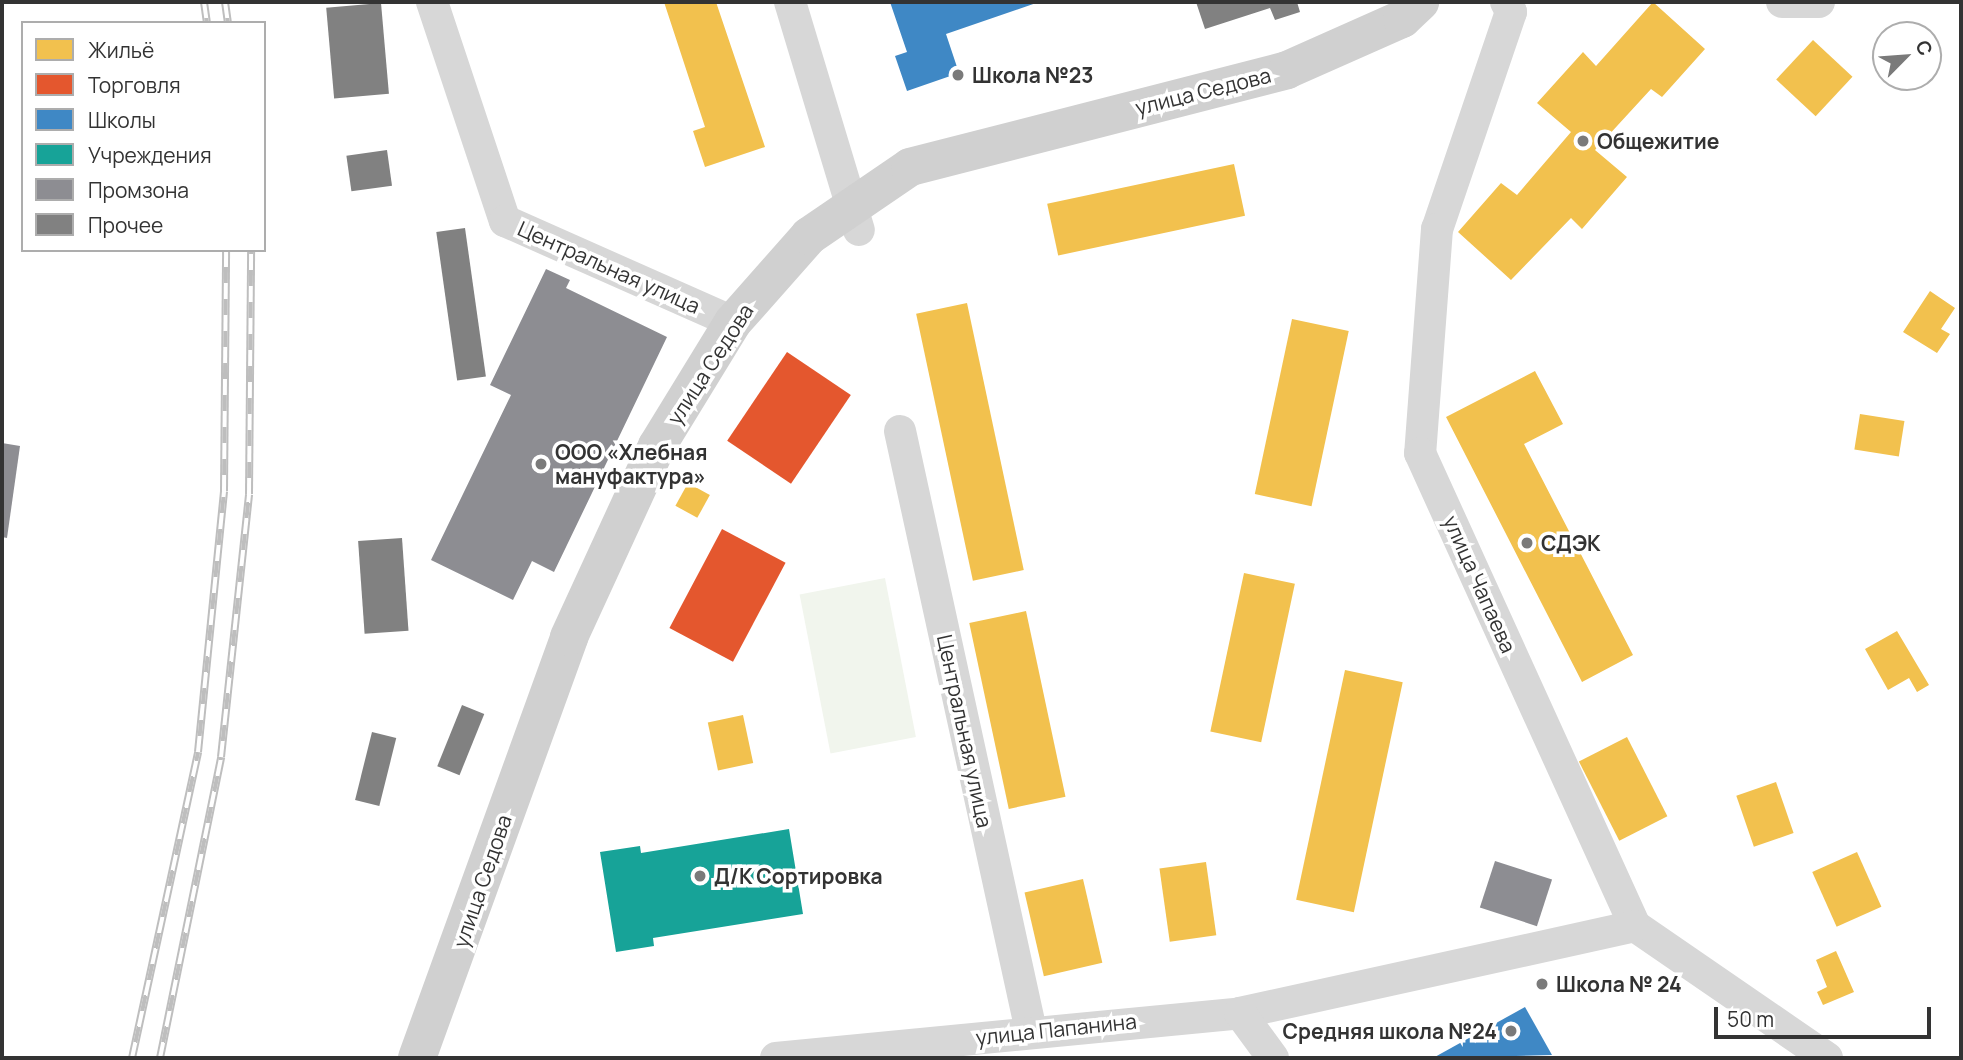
<!DOCTYPE html>
<meta charset="utf-8">
<style>
body{margin:0}
#map{position:relative;width:1963px;height:1060px;overflow:hidden;background:#fff;font-family:Manrope,sans-serif}
div>[style]{position:absolute}
.green>*{inset:0;background:#f1f5ed;transform-origin:0 0}
.homes>*{inset:0;background:#f2c14e;transform-origin:0 0}
.shops>*{inset:0;background:#e4572e;transform-origin:0 0}
.schools>*{inset:0;background:#3f88c5}
.public>*{inset:0;background:#17a398}
.industry>*{inset:0;background:#8d8d92;transform-origin:0 0}
.building>*{inset:0;background:#818181;transform-origin:0 0}
.street>*{height:32px;margin:-16px;padding:0 16px;transform-origin:16px;border-radius:16px;background:#d7d7d7}
.secondary>*{height:38px;margin:-19px;padding:0 19px;transform-origin:19px;border-radius:19px;background:#d0d0d0}
.rail>*{height:8px;margin-top:-4px;transform-origin:0;background:repeating-linear-gradient(90deg,#fff 0 16px,#bebebe 0 32px);box-sizing:border-box;border-block:2px solid #bebebe}
.dots>*{width:19px;height:19px;translate:-50% -50%;box-sizing:border-box;border:4px solid #fff;border-radius:50%}
span{translate:-50% -50%;white-space:nowrap;text-align:center;line-height:1.15;-webkit-text-stroke:7px #fff;paint-order:stroke}
.poi-label{font-size:21px;color:#333;font-weight:700}
.left{translate:0 -50%;text-align:left}
.right{translate:-100% -50%;text-align:right}
.street-label{font-size:21px;color:#333}
.frame{position:absolute;inset:0;border:4px solid #333;pointer-events:none}
.legend{position:absolute;left:21px;top:21px;width:245px;height:231px;box-sizing:border-box;background:#fff;border:2px solid #adadad;margin:0;padding:9px 12px;list-style:none;font-size:21px;color:#333}
.legend li{display:flex;align-items:center;gap:14px;height:35px}
.legend b{width:35px;border:2px solid #adadad}
.north{position:absolute;left:1872px;top:21px;width:70px;height:70px;box-sizing:border-box;background:#fff;border:2px solid #adadad;border-radius:50%;rotate:65deg;font-size:19px;font-weight:700;line-height:28px;text-align:center;color:#333}
.north::after{content:'';display:block;margin:auto;width:24px;height:32px;background:#7a7a7a;clip-path:polygon(50% 0,100% 100%,50% 72%,0 100%)}
.scale{position:absolute;left:1714px;top:1007px;width:217px;height:32px;box-sizing:border-box;border:4px solid #333;border-top:0;padding-left:9px;font-size:21px;line-height:24px;white-space:nowrap;color:#333;-webkit-text-stroke:5px #fff;paint-order:stroke}
</style>
<div id="map">
<div class="green">
<i style="left:885px;top:578px;width:162px;height:87px;rotate:79deg"></i>
</div>
<div class="homes">
<i style="clip-path:polygon(664px 2px,716px 2px,765px 147px,705px 167px,693px 131px,705px 127px)"></i>
<i style="clip-path:polygon(1653px 2px,1705px 49px,1662px 97px,1651px 89px,1595px 150px,1627px 177px,1582px 229px,1571px 218px,1511px 280px,1458px 232px,1501px 183px,1517px 195px,1571px 132px,1537px 103px,1583px 52px,1596px 66px)"></i>
<i style="left:1813px;top:40px;width:54px;height:54px;rotate:43deg"></i>
<i style="left:1234px;top:164px;width:53px;height:191px;rotate:78deg"></i>
<i style="clip-path:polygon(1930px 291px,1955px 308px,1941px 329px,1950px 334px,1937px 353px,1903px 332px)"></i>
<i style="left:967px;top:303px;width:273px;height:52px;rotate:78deg"></i>
<i style="left:1292px;top:319px;width:58px;height:179px;rotate:12deg"></i>
<i style="clip-path:polygon(1535px 371px,1563px 424px,1524px 444px,1633px 655px,1582px 682px,1446px 417px)"></i>
<i style="left:1860px;top:414px;width:45px;height:36px;rotate:9deg"></i>
<i style="left:688px;top:483px;width:25px;height:26px;rotate:29deg"></i>
<i style="left:1244px;top:573px;width:52px;height:162px;rotate:12deg"></i>
<i style="left:1026px;top:611px;width:190px;height:58px;rotate:78deg"></i>
<i style="clip-path:polygon(1897px 631px,1929px 685px,1917px 692px,1909px 678px,1888px 690px,1865px 649px)"></i>
<i style="left:1345px;top:670px;width:59px;height:235px;rotate:12deg"></i>
<i style="left:743px;top:715px;width:49px;height:36px;rotate:78deg"></i>
<i style="left:1627px;top:737px;width:89px;height:54px;rotate:63deg"></i>
<i style="left:1776px;top:782px;width:54px;height:42px;rotate:71deg"></i>
<i style="left:1857px;top:852px;width:60px;height:49px;rotate:66deg"></i>
<i style="left:1206px;top:862px;width:74px;height:47px;rotate:82deg"></i>
<i style="left:1083px;top:879px;width:86px;height:60px;rotate:77deg"></i>
<i style="clip-path:polygon(1836px 951px,1854px 992px,1823px 1005px,1817px 992px,1827px 987px,1816px 960px)"></i>
</div>
<div class="shops">
<i style="left:787px;top:352px;width:77px;height:107px;rotate:34deg"></i>
<i style="left:722px;top:529px;width:72px;height:112px;rotate:28deg"></i>
</div>
<div class="schools">
<i style="clip-path:polygon(890px 2px,1039px 2px,946px 34px,959px 73px,907px 91px,895px 56px,907px 52px)"></i>
<i style="clip-path:polygon(1525px 1007px,1552px 1055px,1433px 1058px)"></i>
</div>
<div class="public">
<i style="clip-path:polygon(789px 829px,803px 914px,653px 938px,654px 946px,616px 952px,600px 852px,640px 846px,641px 853px)"></i>
</div>
<div class="industry">
<i style="clip-path:polygon(546px 269px,570px 280px,566px 288px,667px 337px,554px 572px,532px 561px,513px 600px,431px 560px,511px 395px,490px 385px)"></i>
<i style="clip-path:polygon(2px 443px,20px 446px,7px 538px,2px 537px)"></i>
<i style="left:1495px;top:861px;width:60px;height:49px;rotate:18deg"></i>
</div>
<div class="building">
<i style="clip-path:polygon(1196px 2px,1297px 2px,1300px 12px,1275px 20px,1270px 8px,1205px 29px)"></i>
<i style="left:381px;top:3px;width:91px;height:55px;rotate:85deg"></i>
<i style="left:387px;top:150px;width:36px;height:41px;rotate:82deg"></i>
<i style="left:465px;top:228px;width:150px;height:29px;rotate:82deg"></i>
<i style="left:402px;top:538px;width:93px;height:44px;rotate:86deg"></i>
<i style="left:462px;top:705px;width:24px;height:66px;rotate:22deg"></i>
<i style="left:372px;top:732px;width:25px;height:70px;rotate:14deg"></i>
</div>
<div class="street">
<i style="left:432px;top:2px;width:231px;rotate:71.6deg"></i>
<i style="left:505px;top:221px;width:249px;rotate:23.9deg"></i>
<i style="left:790px;top:2px;width:238px;rotate:73.2deg"></i>
<i style="left:1506px;top:2px;width:11px;rotate:63deg"></i>
<i style="left:1511px;top:12px;width:229px;rotate:108.8deg"></i>
<i style="left:1437px;top:229px;width:225px;rotate:94.3deg"></i>
<i style="left:1420px;top:453px;width:520px;rotate:65.56deg"></i>
<i style="left:1635px;top:926px;width:233px;rotate:34.5deg"></i>
<i style="left:1782px;top:2px;width:37px"></i>
<i style="left:900px;top:431px;width:614px;rotate:77.68deg"></i>
<i style="left:1240px;top:1013px;width:404px;rotate:-12.4deg"></i>
<i style="left:776px;top:1058px;width:466px;rotate:-5.5deg"></i>
<i style="left:1240px;top:1013px;width:56px;rotate:53.7deg"></i>
</div>
<div class="secondary">
<i style="left:417px;top:1058px;width:448px;rotate:-70.1deg"></i>
<i style="left:569px;top:637px;width:210px;rotate:-65.3deg"></i>
<i style="left:657px;top:446px;width:145px;rotate:-58.5deg"></i>
<i style="left:733px;top:322px;width:115px;rotate:-48.5deg"></i>
<i style="left:809px;top:236px;width:122px;rotate:-34.3deg"></i>
<i style="left:910px;top:167px;width:389px;rotate:-14.4deg"></i>
<i style="left:1287px;top:70px;width:126px;rotate:-23.9deg"></i>
<i style="left:1402px;top:19px;width:25px;rotate:-43deg"></i>
</div>
<div class="rail">
<i style="left:204px;top:2px;width:21px;rotate:82deg"></i>
<i style="left:225px;top:2px;width:21px;rotate:82deg"></i>
<i style="left:132px;top:1058px;width:313px;rotate:-77.8deg"></i>
<i style="left:198px;top:752px;width:262px;rotate:-84.3deg"></i>
<i style="left:224px;top:491px;width:241px;rotate:-89.5deg"></i>
<i style="left:160px;top:1058px;width:307px;rotate:-78.5deg"></i>
<i style="left:221px;top:757px;width:264px;rotate:-83.9deg"></i>
<i style="left:249px;top:494px;width:244px;rotate:-89.5deg"></i>
</div>
<div class="dots">
<i style="left:958px;top:75px;background:#7a7a7a"></i>
<i style="left:1583px;top:141px;background:#7a7a7a"></i>
<i style="left:541px;top:464px;background:#7a7a7a"></i>
<i style="left:1527px;top:543px;background:#7a7a7a"></i>
<i style="left:700px;top:876px;background:#7a7a7a"></i>
<i style="left:1542px;top:984px;background:#7a7a7a"></i>
<i style="left:1511px;top:1031px;background:#7a7a7a"></i>
</div>
<div class="poi-label">
<span class="left" style="left:972px;top:75px">Школа №23</span>
<span class="left" style="left:1597px;top:141px">Общежитие</span>
<span class="left" style="left:555px;top:464px">ООО «Хлебная<br>мануфактура»</span>
<span class="left" style="left:1541px;top:543px">СДЭК</span>
<span class="left" style="left:714px;top:876px">Д/К Сортировка</span>
<span class="left" style="left:1556px;top:984px">Школа № 24</span>
<span class="right" style="left:1497px;top:1031px">Средняя школа №24</span>
</div>
<div class="street-label">
<span style="left:1203px;top:91px;rotate:-14deg">улица Седова</span>
<span style="left:609px;top:267px;rotate:24deg">Центральная улица</span>
<span style="left:710px;top:364px;rotate:-57deg">улица Седова</span>
<span style="left:1480px;top:584px;rotate:66deg">улица Чапаева</span>
<span style="left:965px;top:731px;rotate:78deg">Центральная улица</span>
<span style="left:482px;top:881px;rotate:-71deg">улица Седова</span>
<span style="left:1056px;top:1029px;rotate:-6deg">улица Папанина</span>
</div>
<div class="frame"></div>
<ul class="legend">
<li><b style="height:19px;background:#f2c14e"></b>Жильё</li>
<li><b style="height:19px;background:#e4572e"></b>Торговля</li>
<li><b style="height:19px;background:#3f88c5"></b>Школы</li>
<li><b style="height:19px;background:#17a398"></b>Учреждения</li>
<li><b style="height:19px;background:#8d8d92"></b>Промзона</li>
<li><b style="height:19px;background:#818181"></b>Прочее</li>
</ul>
<div class="north">С</div>
<div class="scale">50 m</div>
</div>
